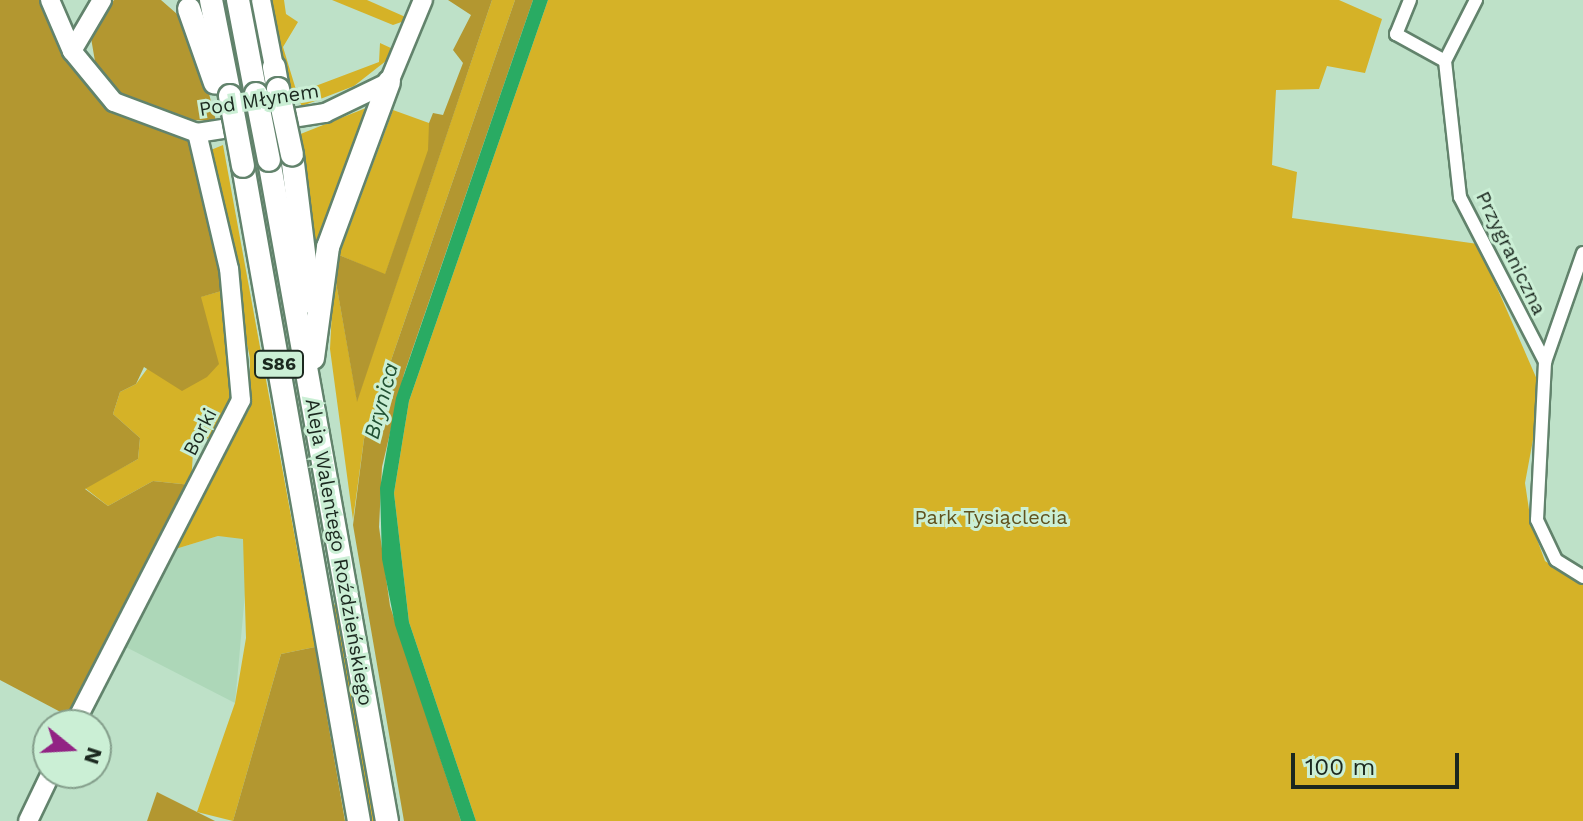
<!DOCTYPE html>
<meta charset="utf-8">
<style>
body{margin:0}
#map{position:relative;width:1583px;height:821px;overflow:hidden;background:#bee1c8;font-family:"Work Sans",sans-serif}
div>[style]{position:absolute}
.built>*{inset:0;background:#add7b8}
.green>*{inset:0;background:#d5b227}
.forest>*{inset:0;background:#b39730}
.water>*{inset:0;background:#29ab63}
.roads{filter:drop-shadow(2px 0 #62836c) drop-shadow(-2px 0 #62836c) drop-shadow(0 2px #62836c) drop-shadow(0 -2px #62836c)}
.street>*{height:12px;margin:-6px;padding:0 6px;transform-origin:6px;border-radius:6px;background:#fff}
.secondary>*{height:18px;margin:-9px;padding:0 9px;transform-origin:9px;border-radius:9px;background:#fff}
.highway>*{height:22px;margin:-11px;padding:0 11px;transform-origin:11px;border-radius:11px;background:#fff}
.bridges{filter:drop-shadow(2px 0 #62836c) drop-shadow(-2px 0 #62836c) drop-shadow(0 2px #62836c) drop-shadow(0 -2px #62836c)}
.highway-bridge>*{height:22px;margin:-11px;padding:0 11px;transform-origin:11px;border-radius:11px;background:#fff}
span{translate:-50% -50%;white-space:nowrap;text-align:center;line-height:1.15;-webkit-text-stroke:6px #cbefd5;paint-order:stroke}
.shield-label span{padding:2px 6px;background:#cbefd5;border:2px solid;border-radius:6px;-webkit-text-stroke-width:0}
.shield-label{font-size:18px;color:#1b281f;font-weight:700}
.street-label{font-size:20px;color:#1b281f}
.park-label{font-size:20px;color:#60521d}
.water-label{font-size:22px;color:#225133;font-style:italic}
.north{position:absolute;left:32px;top:709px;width:80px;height:80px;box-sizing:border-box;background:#cbefd5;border:2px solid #859f8c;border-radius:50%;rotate:108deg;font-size:22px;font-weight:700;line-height:32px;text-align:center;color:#1b281f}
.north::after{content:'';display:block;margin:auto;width:28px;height:36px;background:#922384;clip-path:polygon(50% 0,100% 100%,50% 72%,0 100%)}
.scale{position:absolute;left:1291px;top:753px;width:168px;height:36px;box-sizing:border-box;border:4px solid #1b281f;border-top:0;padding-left:10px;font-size:24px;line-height:28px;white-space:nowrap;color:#1b281f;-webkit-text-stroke:6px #cbefd5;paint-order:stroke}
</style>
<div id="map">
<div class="built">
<i style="clip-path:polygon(218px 536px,243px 538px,247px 572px,235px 703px,120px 644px,169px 551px)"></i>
</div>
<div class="green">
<i style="clip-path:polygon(271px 0,284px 0,286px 14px,298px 22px,283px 47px,297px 93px,379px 62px,380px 43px,393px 49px,391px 57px,354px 86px,302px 106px,282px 72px)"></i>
<i style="clip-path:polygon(332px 0,367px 0,410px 19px,393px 25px)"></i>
<i style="clip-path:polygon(492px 0,515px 0,364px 439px,353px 520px,330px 349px,334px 271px,357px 400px)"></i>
<i style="clip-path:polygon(548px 0,1339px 0,1382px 19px,1365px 73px,1327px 66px,1319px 89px,1276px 90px,1272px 165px,1297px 172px,1292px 218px,1478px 244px,1542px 391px,1525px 483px,1531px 523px,1545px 561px,1583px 585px,1583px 821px,476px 821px,409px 622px,394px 493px,409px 401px)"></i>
<i style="clip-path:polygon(371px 106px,315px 276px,298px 135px)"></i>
<i style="clip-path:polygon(393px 110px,429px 123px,429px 150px,385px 275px,339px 255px)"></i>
<i style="clip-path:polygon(223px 145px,315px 647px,281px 654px,233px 821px,197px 812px,235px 703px,246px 638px,243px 539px,218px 536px,169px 551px,250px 408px,250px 358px,206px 152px)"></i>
<i style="clip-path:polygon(225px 290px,238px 382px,220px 427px,193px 452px,191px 485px,153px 481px,108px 506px,85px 488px,138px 459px,140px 438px,113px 414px,120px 392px,136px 384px,200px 297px)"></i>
<i style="clip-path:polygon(338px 604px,376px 821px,370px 821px,331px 605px)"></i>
</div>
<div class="forest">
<i style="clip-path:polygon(0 0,42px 0,59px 42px,111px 112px,192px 143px,225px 290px,201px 297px,219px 364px,207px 377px,182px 391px,144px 367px,136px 384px,120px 392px,113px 414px,140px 438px,138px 459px,85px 489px,108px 506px,153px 481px,191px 485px,70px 717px,0 680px)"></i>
<i style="clip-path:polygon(114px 0,161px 0,177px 14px,195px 39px,216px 121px,193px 120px,192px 126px,136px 109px,98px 79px,90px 32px)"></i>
<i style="clip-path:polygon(448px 0,492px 0,357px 402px,334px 271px,339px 255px,385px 274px,428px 150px,429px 123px,433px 113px,443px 115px,463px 63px,453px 50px,471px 15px)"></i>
<i style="clip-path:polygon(515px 0,533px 0,404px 374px,382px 467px,379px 527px,390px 606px,461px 821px,404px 821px,353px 525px,364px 439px)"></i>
<i style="clip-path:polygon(315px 647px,345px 821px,233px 821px,281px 654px)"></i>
<i style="clip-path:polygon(157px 792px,215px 821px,147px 821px)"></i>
</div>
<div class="water">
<i style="clip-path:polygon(533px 0,548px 0,409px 401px,394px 493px,409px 622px,476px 821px,461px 821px,395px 625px,382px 559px,380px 488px,396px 398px)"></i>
</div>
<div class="roads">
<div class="street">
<i style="left:1410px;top:0;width:37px;rotate:112deg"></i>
<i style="left:1396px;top:34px;width:56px;rotate:28.9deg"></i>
<i style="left:1476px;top:0;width:68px;rotate:116.9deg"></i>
<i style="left:1445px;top:61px;width:137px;rotate:83.7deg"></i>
<i style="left:1460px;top:197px;width:186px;rotate:62.7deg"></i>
<i style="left:1583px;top:253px;width:115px;rotate:109.2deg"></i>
<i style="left:1545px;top:362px;width:158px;rotate:92.9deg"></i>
<i style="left:1537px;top:520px;width:44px;rotate:64.6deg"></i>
<i style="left:1556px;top:560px;width:32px;rotate:32deg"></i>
</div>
<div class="secondary">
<i style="left:50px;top:0;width:56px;rotate:66.7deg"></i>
<i style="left:72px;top:51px;width:66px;rotate:50.5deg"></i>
<i style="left:114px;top:102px;width:89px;rotate:20.5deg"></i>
<i style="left:197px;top:133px;width:130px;rotate:-8.9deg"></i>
<i style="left:325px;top:113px;width:71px;rotate:-25.8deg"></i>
<i style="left:389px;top:82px;width:89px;rotate:-67.5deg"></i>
<i style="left:261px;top:0;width:68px;rotate:79deg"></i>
<i style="left:72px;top:51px;width:59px;rotate:-59.5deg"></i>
<i style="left:74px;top:725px;width:365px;rotate:-62.8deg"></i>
<i style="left:241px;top:400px;width:132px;rotate:-95.2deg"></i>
<i style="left:229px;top:269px;width:140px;rotate:-103.2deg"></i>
<i style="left:28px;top:821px;width:53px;rotate:-64.4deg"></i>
</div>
<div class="highway">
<i style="left:211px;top:0;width:98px;rotate:78.8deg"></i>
<i style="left:238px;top:0;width:96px;rotate:79.2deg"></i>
<i style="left:189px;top:9px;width:78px;rotate:70.6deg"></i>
<i style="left:274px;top:67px;width:22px;rotate:80deg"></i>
<i style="left:292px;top:155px;width:148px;rotate:83deg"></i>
<i style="left:269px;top:160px;width:671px;rotate:79.88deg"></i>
<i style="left:243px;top:166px;width:665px;rotate:79.96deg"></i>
<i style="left:313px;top:358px;width:112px;rotate:-82.3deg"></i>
<i style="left:328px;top:247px;width:176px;rotate:-69.7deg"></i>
</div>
</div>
<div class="bridges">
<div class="highway-bridge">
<i style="left:278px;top:89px;width:67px;rotate:78deg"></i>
<i style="left:256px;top:94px;width:67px;rotate:78.9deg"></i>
<i style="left:230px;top:96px;width:71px;rotate:79.5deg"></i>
</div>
</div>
<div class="shield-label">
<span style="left:279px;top:364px">S86</span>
</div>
<div class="street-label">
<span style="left:259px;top:100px;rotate:-9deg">Pod Młynem</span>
<span style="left:1511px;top:253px;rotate:64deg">Przygraniczna</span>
<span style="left:200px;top:432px;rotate:-63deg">Borki</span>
<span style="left:339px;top:552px;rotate:80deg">Aleja Walentego Roździeńskiego</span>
</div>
<div class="park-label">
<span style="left:991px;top:517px">Park Tysiąclecia</span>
</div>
<div class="water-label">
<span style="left:381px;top:401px;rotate:-75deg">Brynica</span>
</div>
<div class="north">N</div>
<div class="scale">100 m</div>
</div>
